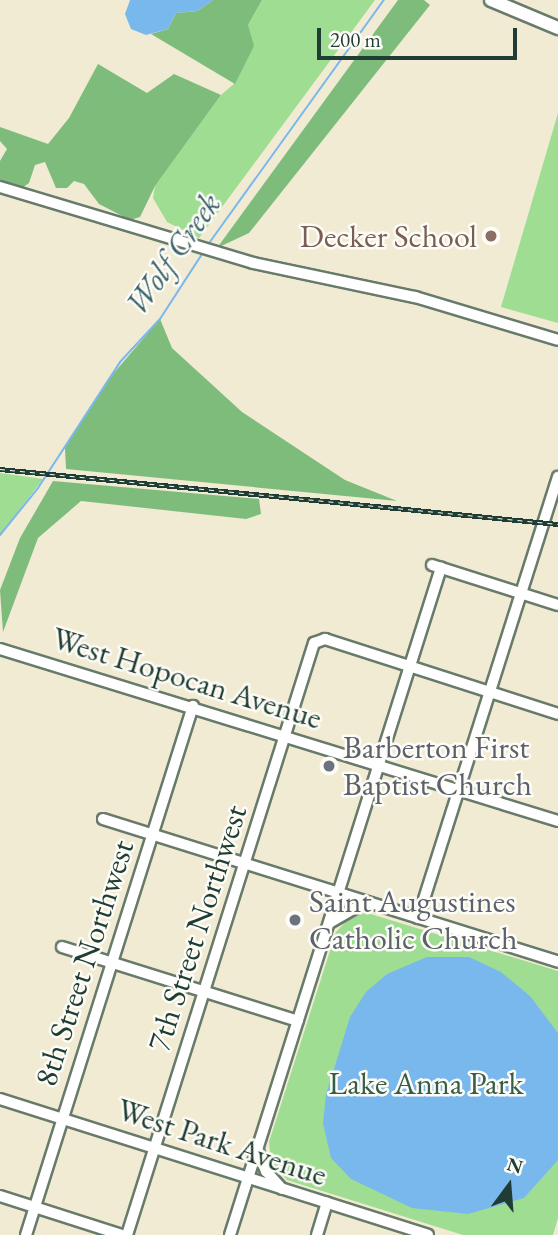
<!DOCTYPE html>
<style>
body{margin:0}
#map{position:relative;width:558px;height:1235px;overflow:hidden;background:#f0ebd2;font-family:"EB Garamond",serif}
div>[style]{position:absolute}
.green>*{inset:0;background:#9edd92}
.forest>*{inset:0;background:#7ebc7c}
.water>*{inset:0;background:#79b8ed}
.stream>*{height:2px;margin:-1px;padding:0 1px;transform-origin:1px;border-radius:1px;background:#79b8ed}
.roads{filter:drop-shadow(2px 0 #687a6b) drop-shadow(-2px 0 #687a6b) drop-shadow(0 2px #687a6b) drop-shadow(0 -2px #687a6b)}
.minor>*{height:10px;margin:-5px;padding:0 5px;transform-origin:5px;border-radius:5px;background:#fff}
.major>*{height:12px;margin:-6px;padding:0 6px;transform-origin:6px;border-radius:6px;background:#fff}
.rail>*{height:4.5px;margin-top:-2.25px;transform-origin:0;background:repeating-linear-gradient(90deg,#fdfcf7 0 5px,#1f3d34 0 10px);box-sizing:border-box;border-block:2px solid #1f3d34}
.dots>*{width:19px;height:19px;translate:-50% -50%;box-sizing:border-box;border:4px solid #fdfcf7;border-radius:50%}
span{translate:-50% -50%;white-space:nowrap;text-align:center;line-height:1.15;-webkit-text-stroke:5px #fdfcf7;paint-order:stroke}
.education-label{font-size:32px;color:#785e54}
.right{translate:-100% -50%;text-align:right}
.street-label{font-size:32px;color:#1f3d34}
.worship-label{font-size:32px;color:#5b616d}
.left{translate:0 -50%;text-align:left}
.park-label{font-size:32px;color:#385d47}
.water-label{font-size:33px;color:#3a626c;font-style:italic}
.north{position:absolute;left:474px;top:1151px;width:70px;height:70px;-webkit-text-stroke:5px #fdfcf7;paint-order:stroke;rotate:16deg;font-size:19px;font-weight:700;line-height:28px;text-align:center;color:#1f3d34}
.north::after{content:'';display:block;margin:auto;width:24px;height:32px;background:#1f3d34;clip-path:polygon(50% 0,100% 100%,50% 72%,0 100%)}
.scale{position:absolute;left:317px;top:28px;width:200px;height:32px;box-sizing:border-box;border:4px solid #1f3d34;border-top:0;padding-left:9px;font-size:21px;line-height:24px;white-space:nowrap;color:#1f3d34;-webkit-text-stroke:5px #fdfcf7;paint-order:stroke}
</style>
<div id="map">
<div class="green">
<i style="clip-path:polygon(262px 0,375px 0,199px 238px,167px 222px,153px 198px,155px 186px,221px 95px,235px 83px,248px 25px)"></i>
<i style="clip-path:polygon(558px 113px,558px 323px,501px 307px)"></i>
<i style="clip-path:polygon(0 473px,43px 479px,0 535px)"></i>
<i style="clip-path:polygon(364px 912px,558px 971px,558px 1218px,553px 1235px,463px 1235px,287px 1180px,271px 1162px,269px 1142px,336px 932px,352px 915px)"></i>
</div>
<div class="forest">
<i style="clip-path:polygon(213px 0,262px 0,248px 25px,254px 46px,235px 84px,151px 34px,168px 29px,176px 13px,197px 11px)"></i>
<i style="clip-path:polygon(398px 0,424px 0,430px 5px,249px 233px,217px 248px)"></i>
<i style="clip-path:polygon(98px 64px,147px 93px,174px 74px,221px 95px,155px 186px,140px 217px,130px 220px,99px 204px,84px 184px,74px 181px,67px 188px,56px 188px,45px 162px,35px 165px,29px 183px,22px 188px,0 181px,0 161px,7px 149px,0 141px,0 127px,48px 144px,69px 118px)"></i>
<i style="clip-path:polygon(160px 319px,172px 348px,242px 412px,345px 480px,397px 501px,66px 469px,65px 448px,107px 381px)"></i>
<i style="clip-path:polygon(53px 481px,259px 499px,261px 514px,246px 519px,81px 501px,38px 538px,3px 632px,0 590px,20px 538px)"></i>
</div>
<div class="water">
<i style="clip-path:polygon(130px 0,213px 0,197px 11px,176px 13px,168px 29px,146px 35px,131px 29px,125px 14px)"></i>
<i style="clip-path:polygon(427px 957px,469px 957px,501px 972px,530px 996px,558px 1033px,558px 1160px,524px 1198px,468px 1214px,412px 1208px,351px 1179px,331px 1158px,323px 1123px,326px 1095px,350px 1017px,366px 992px,387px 974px)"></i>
</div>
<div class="stream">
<i style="left:207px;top:246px;width:303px;rotate:-54.3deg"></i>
<i style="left:0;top:535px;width:60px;rotate:-51deg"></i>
<i style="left:38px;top:488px;width:150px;rotate:-56.9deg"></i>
<i style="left:120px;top:362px;width:59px;rotate:-47.1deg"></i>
<i style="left:160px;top:319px;width:81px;rotate:-57.1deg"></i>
</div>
<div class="roads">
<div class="minor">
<i style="left:0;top:187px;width:264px;rotate:16.7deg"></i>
<i style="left:253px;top:263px;width:166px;rotate:11.9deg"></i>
<i style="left:415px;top:297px;width:149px;rotate:16.7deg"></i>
<i style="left:432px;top:565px;width:132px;rotate:17.6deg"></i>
<i style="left:0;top:649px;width:584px;rotate:17.13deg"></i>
<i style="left:103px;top:819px;width:477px;rotate:17.4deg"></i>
<i style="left:418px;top:918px;width:463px;rotate:-72.4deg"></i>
<i style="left:331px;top:922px;width:39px;rotate:-30deg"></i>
<i style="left:62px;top:947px;width:247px;rotate:17.4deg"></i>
<i style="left:0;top:1099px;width:449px;rotate:17.6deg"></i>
<i style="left:257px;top:1148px;width:25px;rotate:69deg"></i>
<i style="left:266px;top:1171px;width:24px;rotate:48deg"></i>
<i style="left:0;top:1196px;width:128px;rotate:17.7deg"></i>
<i style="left:26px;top:1235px;width:555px;rotate:-72.48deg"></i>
<i style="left:127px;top:1235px;width:621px;rotate:-72.47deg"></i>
<i style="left:314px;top:643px;width:12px;rotate:-20deg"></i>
<i style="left:325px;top:639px;width:245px;rotate:17.8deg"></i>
<i style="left:230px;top:1235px;width:700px;rotate:-72.45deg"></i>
<i style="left:317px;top:1235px;width:34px;rotate:-73deg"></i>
</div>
<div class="major">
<i style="left:491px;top:0;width:73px;rotate:22.7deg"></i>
</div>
</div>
<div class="rail">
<i style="left:0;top:469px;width:561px;rotate:5.63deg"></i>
</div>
<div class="dots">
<i style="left:491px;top:236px;background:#8d6e63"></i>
<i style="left:329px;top:766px;background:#6b7280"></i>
<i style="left:295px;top:920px;background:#6b7280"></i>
</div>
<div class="education-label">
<span class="right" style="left:477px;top:236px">Decker School</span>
</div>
<div class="street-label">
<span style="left:187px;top:678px;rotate:17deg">West Hopocan Avenue</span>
<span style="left:197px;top:928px;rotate:-72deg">7th Street Northwest</span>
<span style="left:84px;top:963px;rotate:-72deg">8th Street Northwest</span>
<span style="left:222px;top:1142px;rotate:18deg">West Park Avenue</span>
</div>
<div class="worship-label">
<span class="left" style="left:343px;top:766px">Barberton First<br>Baptist Church</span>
<span class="left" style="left:309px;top:920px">Saint Augustines<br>Catholic Church</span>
</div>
<div class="park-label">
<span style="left:426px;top:1083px">Lake Anna Park</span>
</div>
<div class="water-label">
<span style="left:173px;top:254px;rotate:-55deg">Wolf Creek</span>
</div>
<div class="north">N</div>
<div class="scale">200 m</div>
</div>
